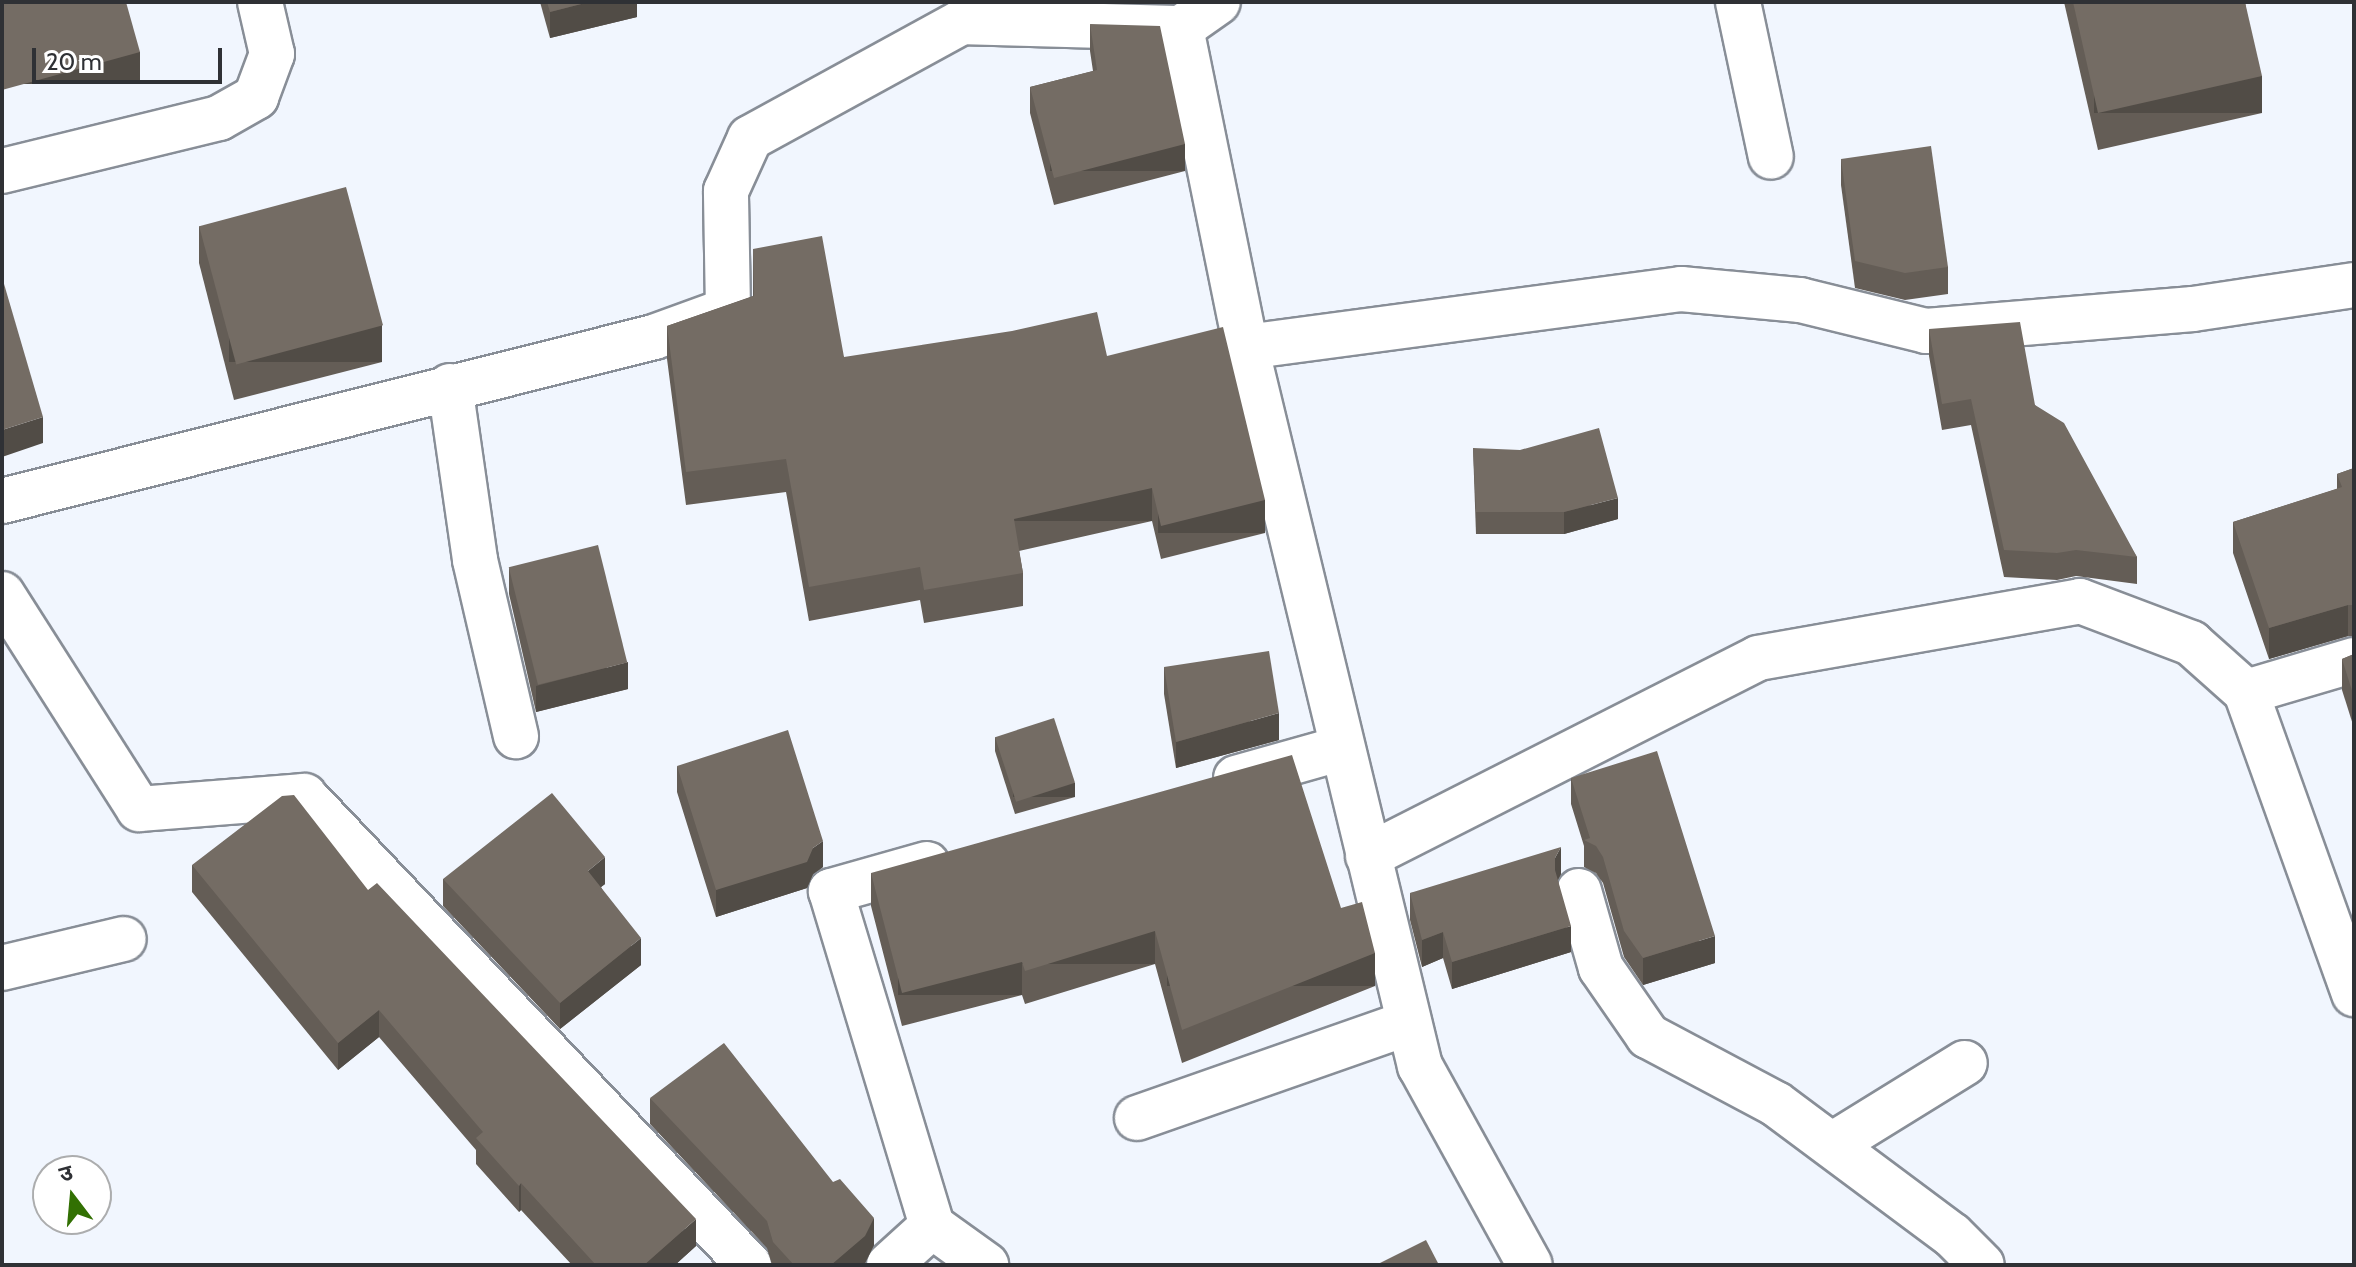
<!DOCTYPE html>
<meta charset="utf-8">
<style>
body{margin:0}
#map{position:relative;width:2356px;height:1267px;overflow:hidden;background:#f1f6fe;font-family:Cabin,"Noto Sans Devanagari",sans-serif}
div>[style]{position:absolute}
.roads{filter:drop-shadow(2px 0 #888e97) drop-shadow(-2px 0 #888e97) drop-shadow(0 2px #888e97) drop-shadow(0 -2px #888e97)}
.minor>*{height:44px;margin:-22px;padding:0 22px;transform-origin:22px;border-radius:22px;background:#fff}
.wall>*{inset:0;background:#645d56}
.shaded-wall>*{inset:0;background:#514c46;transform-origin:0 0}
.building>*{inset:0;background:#746c64;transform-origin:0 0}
span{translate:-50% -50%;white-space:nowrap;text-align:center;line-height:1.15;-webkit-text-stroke:8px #fff;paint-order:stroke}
.frame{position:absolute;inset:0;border:4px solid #2f3135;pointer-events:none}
.north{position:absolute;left:32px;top:1155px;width:80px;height:80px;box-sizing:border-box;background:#fff;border:2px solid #acadae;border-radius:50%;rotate:344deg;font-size:22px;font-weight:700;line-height:32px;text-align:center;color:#2f3135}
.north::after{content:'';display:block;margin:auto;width:28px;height:36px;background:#327003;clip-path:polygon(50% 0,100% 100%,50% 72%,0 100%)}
.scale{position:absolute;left:32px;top:48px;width:190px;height:36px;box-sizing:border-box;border:4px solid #2f3135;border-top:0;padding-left:10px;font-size:24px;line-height:28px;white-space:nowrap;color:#2f3135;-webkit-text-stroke:6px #fff;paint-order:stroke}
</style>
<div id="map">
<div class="roads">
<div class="minor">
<i style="left:1738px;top:2px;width:158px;rotate:78deg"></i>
<i style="left:1181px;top:28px;width:45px;rotate:-35.1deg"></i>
<i style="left:2px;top:171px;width:223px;rotate:-13.7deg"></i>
<i style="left:219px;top:118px;width:43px;rotate:-29.6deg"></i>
<i style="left:256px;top:97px;width:46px;rotate:-69.6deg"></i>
<i style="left:272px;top:54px;width:53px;rotate:-103deg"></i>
<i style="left:1246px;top:347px;width:439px;rotate:-7.6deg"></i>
<i style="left:1681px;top:289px;width:120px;rotate:5.3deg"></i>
<i style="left:1800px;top:300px;width:130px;rotate:13.8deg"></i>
<i style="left:1926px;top:331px;width:268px;rotate:-4.7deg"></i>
<i style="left:2193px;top:309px;width:163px;rotate:-8.5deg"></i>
<i style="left:450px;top:386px;width:176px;rotate:81.8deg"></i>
<i style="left:475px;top:560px;width:181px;rotate:76.9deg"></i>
<i style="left:2px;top:501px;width:672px;rotate:-14.12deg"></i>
<i style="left:654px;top:337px;width:79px;rotate:-20deg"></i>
<i style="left:728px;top:310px;width:119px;rotate:-91deg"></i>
<i style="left:726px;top:191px;width:58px;rotate:-65.6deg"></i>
<i style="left:750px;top:138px;width:242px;rotate:-28.7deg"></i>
<i style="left:962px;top:22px;width:219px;rotate:1.6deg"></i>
<i style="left:1181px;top:28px;width:326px;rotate:78.5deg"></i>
<i style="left:1246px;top:347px;width:740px;rotate:76.4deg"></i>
<i style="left:1420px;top:1066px;width:227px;rotate:61.1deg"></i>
<i style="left:2px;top:594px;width:255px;rotate:57.5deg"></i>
<i style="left:139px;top:809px;width:166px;rotate:-4.5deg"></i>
<i style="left:304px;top:796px;width:647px;rotate:46.5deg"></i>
<i style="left:2246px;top:692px;width:113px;rotate:-16.5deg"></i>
<i style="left:1236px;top:778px;width:110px;rotate:-15.8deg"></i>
<i style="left:1368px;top:856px;width:437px;rotate:-26.9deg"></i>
<i style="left:1758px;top:658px;width:327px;rotate:-10deg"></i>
<i style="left:2080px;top:601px;width:119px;rotate:20.7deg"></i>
<i style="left:2191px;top:643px;width:74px;rotate:41.7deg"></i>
<i style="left:2246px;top:692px;width:321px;rotate:70.3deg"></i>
<i style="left:927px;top:864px;width:100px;rotate:164.3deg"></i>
<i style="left:831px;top:891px;width:350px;rotate:73.2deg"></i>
<i style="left:932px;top:1226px;width:67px;rotate:35.8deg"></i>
<i style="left:1579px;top:891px;width:80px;rotate:74.1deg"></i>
<i style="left:1601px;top:968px;width:83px;rotate:55.3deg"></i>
<i style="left:1648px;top:1036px;width:145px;rotate:28deg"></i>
<i style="left:1776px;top:1104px;width:219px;rotate:36.7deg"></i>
<i style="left:1952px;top:1235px;width:42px;rotate:45deg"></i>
<i style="left:2px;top:968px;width:125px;rotate:-13.4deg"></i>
<i style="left:1137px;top:1118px;width:288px;rotate:-19.3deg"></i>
<i style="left:1832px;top:1145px;width:156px;rotate:-31.7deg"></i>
<i style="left:889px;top:1265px;width:58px;rotate:-42.2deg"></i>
</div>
</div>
<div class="wall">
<i style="clip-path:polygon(540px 2px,637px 2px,637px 17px,550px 38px)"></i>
<i style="clip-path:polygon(2064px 2px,2245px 2px,2262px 113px,2098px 150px)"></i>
<i style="clip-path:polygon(1090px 24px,1185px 171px,1054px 205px,1030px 113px,1030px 87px,1093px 71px,1090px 51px)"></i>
<i style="clip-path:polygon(1841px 159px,1948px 267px,1948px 294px,1905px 300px,1855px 288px,1841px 185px)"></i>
<i style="clip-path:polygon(199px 226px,382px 362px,234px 400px,199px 263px)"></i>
<i style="clip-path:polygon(753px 249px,844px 357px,1107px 356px,1265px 533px,1161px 559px,1152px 521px,1019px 551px,1023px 573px,1023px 606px,924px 623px,920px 600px,809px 621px,786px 492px,686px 505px,667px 359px,667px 326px,753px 296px)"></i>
<i style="clip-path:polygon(1929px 329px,2035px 405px,2137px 557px,2137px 584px,2076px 576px,2057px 580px,2004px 577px,1971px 425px,1942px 430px,1929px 356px)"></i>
<i style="clip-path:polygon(1473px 448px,1618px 519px,1564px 534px,1476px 534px)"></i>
<i style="clip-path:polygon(2354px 468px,2354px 636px,2348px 636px,2269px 659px,2233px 553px,2233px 522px,2337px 489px,2337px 474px)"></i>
<i style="clip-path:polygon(509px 568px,628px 689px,536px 712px,509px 594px)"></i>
<i style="clip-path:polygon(2354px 654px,2354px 728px,2342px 690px,2342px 659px)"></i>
<i style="clip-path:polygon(1164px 667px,1279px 740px,1176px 768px,1164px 694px)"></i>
<i style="clip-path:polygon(995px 737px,1075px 797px,1015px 814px,995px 751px)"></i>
<i style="clip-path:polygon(677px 766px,823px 867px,813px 874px,807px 888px,716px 917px,677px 792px)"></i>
<i style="clip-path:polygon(1571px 778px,1715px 963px,1643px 985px,1624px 957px,1603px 883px,1596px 873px,1584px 867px,1584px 846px,1571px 804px)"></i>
<i style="clip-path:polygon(192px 865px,368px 890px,696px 1246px,675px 1265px,572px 1265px,521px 1210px,519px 1212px,476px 1164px,476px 1150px,379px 1037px,338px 1070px,192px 892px)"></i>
<i style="clip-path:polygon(871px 873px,1341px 908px,1375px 986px,1182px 1063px,1155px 964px,1025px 1004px,1022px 995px,902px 1026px,871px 906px)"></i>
<i style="clip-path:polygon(1561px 874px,1558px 880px,1571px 952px,1452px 989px,1443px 958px,1422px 967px,1410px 920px,1410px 893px)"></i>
<i style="clip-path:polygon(443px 879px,605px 884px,601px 887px,641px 965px,560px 1029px,443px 906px)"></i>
<i style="clip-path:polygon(650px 1098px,874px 1245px,865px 1263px,862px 1265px,772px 1265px,767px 1248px,650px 1124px)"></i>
</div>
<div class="shaded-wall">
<i style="clip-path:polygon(589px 2px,637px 2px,637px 17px,550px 38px,550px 12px)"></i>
<i style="left:140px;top:52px;width:32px;height:143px;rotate:90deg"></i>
<i style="left:2262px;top:76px;width:37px;height:168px;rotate:90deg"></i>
<i style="left:1185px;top:144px;width:27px;height:135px;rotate:90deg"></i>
<i style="left:382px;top:325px;width:37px;height:153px;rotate:90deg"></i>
<i style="clip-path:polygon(43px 417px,43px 443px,2px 457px,2px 430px)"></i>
<i style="left:1152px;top:488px;width:33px;height:141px;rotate:90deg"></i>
<i style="clip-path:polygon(1618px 498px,1618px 519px,1564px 534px,1564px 512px)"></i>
<i style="left:1265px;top:500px;width:33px;height:107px;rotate:90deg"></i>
<i style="clip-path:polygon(2348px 605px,2348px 636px,2269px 659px,2269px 628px)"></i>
<i style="clip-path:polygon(628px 662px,628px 689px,536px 712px,536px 686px)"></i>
<i style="clip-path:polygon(1279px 713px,1279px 740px,1176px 768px,1176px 742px)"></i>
<i style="left:1075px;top:783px;width:14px;height:62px;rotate:90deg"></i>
<i style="clip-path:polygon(823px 841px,823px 867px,813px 874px,807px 888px,716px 917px,716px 890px,813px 848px)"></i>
<i style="clip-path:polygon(1561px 847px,1561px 874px,1555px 884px,1555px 858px)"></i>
<i style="clip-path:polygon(605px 857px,605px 884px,588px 897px,588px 871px)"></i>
<i style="clip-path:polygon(1571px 926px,1571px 952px,1452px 989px,1452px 962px)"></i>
<i style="left:1155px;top:931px;width:33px;height:136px;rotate:90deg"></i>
<i style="clip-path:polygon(1443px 932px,1443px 958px,1422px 967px,1422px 940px)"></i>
<i style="clip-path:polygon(1715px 936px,1715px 963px,1643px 985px,1643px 958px)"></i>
<i style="clip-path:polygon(641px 938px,641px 965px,560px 1029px,560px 1003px)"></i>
<i style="left:1375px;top:953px;width:33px;height:208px;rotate:90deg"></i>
<i style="left:1022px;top:962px;width:33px;height:124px;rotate:90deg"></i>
<i style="clip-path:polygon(379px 1010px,379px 1037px,338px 1070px,338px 1043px)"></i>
<i style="clip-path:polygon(521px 1183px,521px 1210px,519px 1212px,519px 1186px)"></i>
<i style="clip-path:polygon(874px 1218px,874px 1245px,865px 1263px,862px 1265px,831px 1265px)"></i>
<i style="clip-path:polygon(696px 1219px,696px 1246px,675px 1265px,644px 1265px)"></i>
</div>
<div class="building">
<i style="clip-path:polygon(2px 2px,126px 2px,140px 52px,2px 90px)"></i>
<i style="clip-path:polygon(547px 2px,589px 2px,550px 12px)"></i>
<i style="clip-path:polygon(2073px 2px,2245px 2px,2262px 76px,2098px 113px)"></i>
<i style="clip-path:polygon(1090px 24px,1160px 26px,1185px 144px,1054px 178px,1030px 87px,1097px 70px)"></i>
<i style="clip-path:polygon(1931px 146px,1948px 267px,1905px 273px,1855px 261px,1841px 159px)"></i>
<i style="left:346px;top:187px;width:143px;height:152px;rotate:75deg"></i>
<i style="clip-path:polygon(822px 236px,844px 357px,1012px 331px,1097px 312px,1107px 356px,1223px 327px,1265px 500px,1161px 526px,1152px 488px,1014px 519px,1023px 573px,924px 590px,920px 567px,809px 587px,786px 459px,686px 472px,667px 326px,754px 296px,753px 249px)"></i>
<i style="clip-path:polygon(2px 277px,43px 417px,2px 430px)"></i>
<i style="clip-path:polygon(2020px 322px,2035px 405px,2064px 423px,2137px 557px,2076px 550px,2057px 553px,2004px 550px,1971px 399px,1942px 404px,1929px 329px)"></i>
<i style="clip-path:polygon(1599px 428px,1618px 498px,1564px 512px,1476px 512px,1473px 448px,1520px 450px)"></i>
<i style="clip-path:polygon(2354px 468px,2354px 605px,2348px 605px,2269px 628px,2233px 522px,2342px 487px,2337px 474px)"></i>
<i style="left:598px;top:545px;width:121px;height:92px;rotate:76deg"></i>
<i style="clip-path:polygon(1269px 651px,1279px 713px,1176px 742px,1164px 667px)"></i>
<i style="clip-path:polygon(2354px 654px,2354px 697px,2342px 659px)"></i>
<i style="left:1054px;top:718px;width:68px;height:62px;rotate:72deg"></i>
<i style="clip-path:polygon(788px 730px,823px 841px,813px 848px,807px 862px,716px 890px,677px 766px)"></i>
<i style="clip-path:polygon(1657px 751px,1715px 936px,1643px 958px,1624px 931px,1603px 857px,1596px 846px,1584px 840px,1590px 838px,1571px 778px)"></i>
<i style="clip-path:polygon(1292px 755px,1341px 908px,1362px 902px,1375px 953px,1182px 1030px,1155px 931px,1025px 971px,1022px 962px,902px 993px,871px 873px)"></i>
<i style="clip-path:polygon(552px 793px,605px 857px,588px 871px,641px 938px,560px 1003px,443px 879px)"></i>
<i style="clip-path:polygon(294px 795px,368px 890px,377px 883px,696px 1219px,644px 1265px,596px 1265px,521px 1183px,519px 1186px,476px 1138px,483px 1132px,379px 1010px,338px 1043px,192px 865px,282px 796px)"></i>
<i style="clip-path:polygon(1561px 847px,1555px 858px,1555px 870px,1571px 926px,1452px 962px,1443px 932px,1422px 940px,1410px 893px)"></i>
<i style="clip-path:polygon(724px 1043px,833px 1182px,840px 1179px,874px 1218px,865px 1236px,831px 1265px,794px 1265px,773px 1242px,767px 1221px,650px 1098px)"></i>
<i style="clip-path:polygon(1426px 1240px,1439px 1265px,1376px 1265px)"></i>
</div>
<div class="frame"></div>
<div class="north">उ</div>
<div class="scale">20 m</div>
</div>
